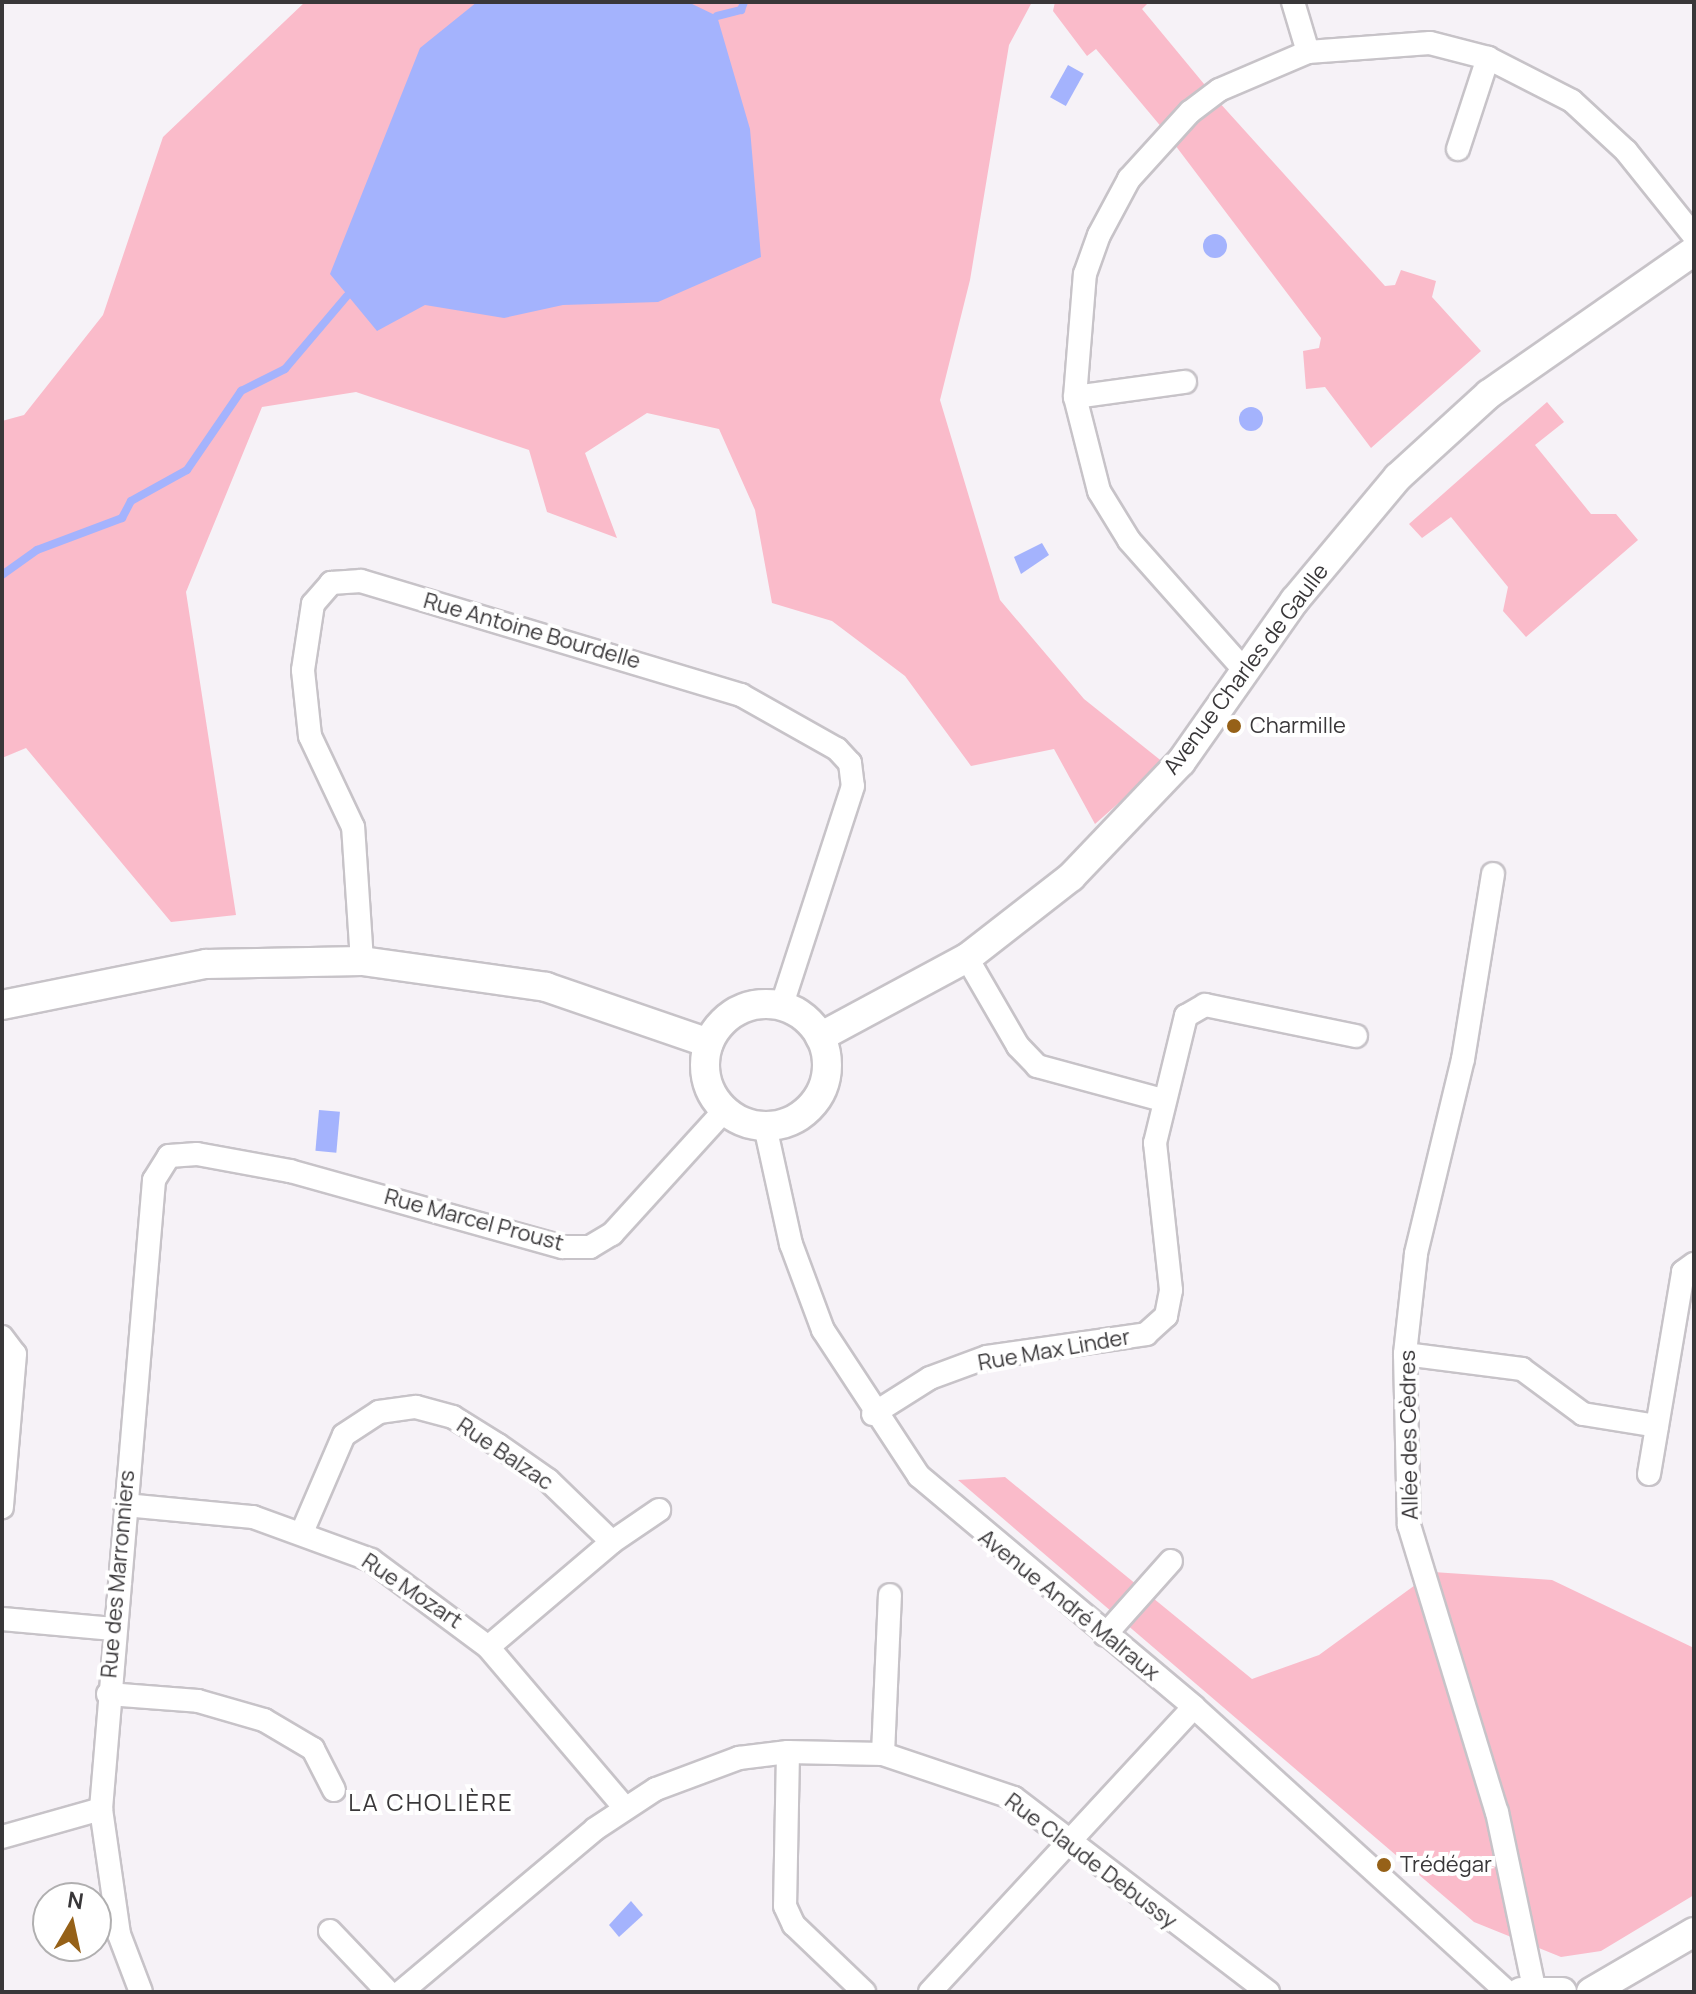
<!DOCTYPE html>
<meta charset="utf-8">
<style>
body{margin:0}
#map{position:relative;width:1696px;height:1994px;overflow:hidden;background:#f6f2f7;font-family:Manrope,sans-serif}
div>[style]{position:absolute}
.green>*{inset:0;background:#fabbca}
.water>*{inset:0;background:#a4b3fd;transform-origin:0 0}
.round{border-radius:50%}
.stream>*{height:8px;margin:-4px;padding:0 4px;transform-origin:4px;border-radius:4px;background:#a4b3fd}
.roads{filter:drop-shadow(2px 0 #c7c3c8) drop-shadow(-2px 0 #c7c3c8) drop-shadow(0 2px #c7c3c8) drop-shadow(0 -2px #c7c3c8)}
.minor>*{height:22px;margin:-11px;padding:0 11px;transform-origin:11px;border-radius:11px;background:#fff}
.tertiary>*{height:28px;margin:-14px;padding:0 14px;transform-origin:14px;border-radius:14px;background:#fff}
.tertiary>.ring{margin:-14px;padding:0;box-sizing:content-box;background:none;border:28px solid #fff;border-radius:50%}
.dots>*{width:22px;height:22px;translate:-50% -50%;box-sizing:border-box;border:4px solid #fff;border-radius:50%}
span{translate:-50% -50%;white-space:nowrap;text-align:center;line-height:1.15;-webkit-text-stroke:8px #fff;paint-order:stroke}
.street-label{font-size:22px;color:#393739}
.poi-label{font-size:22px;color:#393739}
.left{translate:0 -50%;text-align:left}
.neighbourhood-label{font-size:24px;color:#393739;letter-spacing:2px}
.frame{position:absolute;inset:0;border:4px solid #393739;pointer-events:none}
.north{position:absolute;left:32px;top:1882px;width:80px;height:80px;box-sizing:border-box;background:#fff;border:2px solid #b0afb0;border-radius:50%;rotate:9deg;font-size:22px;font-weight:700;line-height:32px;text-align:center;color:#393739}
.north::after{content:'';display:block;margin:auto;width:28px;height:36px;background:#966118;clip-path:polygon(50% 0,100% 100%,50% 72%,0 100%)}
</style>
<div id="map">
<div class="green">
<i style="clip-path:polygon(305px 2px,1032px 2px,1009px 45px,970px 280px,940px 400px,1000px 600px,1084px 699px,1164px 763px,1095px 824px,1054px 749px,971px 766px,905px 676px,832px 621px,772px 603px,755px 510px,719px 429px,647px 413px,585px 453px,617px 538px,547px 512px,529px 450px,356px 392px,262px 407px,186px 592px,236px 915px,171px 922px,26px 748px,2px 758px,2px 421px,24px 415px,103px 315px,163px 137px)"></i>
<i style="clip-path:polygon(1055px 2px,1149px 2px,1142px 9px,1209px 90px,1163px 129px,1096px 49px,1087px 56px,1053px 11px)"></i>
<i style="clip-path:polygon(1218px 101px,1385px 286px,1395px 285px,1401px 270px,1436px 281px,1432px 297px,1481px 351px,1371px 448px,1325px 387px,1306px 389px,1303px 351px,1319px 348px,1321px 338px,1172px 141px)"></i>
<i style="clip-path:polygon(1547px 402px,1564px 422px,1535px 445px,1591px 514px,1616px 514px,1638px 540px,1526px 637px,1503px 611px,1508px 587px,1451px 517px,1422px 538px,1409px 524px)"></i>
<i style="clip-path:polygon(1005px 1477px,1252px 1679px,1319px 1655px,1433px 1572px,1552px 1580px,1694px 1648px,1694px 1895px,1601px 1951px,1561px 1957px,1474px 1922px,958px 1480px)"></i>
</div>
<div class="water">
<i style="clip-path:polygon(477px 2px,688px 2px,717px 16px,750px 129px,761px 257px,658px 302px,563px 305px,504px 318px,425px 305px,377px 331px,330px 274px,420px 48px)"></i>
<i style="left:1068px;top:65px;width:18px;height:37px;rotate:29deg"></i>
<i class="round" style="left:1203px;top:234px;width:24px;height:24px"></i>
<i class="round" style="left:1239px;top:407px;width:24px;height:24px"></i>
<i style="clip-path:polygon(1042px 543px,1049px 555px,1021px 574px,1014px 557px)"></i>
<i style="left:319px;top:1110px;width:21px;height:41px;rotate:5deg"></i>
<i style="clip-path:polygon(631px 1901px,643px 1915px,619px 1937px,609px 1925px)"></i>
</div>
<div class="stream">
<i style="left:717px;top:16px;width:25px;rotate:-14deg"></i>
<i style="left:741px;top:10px;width:9px;rotate:-69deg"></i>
<i style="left:2px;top:575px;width:43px;rotate:-35.5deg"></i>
<i style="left:37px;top:550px;width:91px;rotate:-20.6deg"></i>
<i style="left:122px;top:518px;width:19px;rotate:-62deg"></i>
<i style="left:131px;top:501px;width:64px;rotate:-29deg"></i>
<i style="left:187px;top:470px;width:96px;rotate:-55.6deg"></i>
<i style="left:241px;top:391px;width:49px;rotate:-26.6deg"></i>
<i style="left:285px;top:369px;width:96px;rotate:-49.7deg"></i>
</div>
<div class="roads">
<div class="minor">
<i style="left:1293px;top:2px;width:52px;rotate:73.3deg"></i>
<i style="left:1458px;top:149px;width:96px;rotate:-71.8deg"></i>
<i style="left:1075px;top:397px;width:111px;rotate:-7.8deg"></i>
<i style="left:1246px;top:672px;width:176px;rotate:-131.6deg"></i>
<i style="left:1129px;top:540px;width:57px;rotate:-121.5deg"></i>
<i style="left:1099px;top:491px;width:97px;rotate:-104.3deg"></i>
<i style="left:1075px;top:397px;width:123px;rotate:-85.4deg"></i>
<i style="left:1085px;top:274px;width:41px;rotate:-70.3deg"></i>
<i style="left:1099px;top:235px;width:64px;rotate:-61.8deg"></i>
<i style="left:1129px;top:179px;width:91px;rotate:-47.7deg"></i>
<i style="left:1190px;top:112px;width:36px;rotate:-37deg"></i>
<i style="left:1219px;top:90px;width:97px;rotate:-23.1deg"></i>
<i style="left:1308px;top:52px;width:122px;rotate:-4.2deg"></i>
<i style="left:1430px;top:43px;width:60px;rotate:14.5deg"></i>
<i style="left:1488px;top:58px;width:94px;rotate:27.1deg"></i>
<i style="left:1572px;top:101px;width:74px;rotate:42.8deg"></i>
<i style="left:1626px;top:151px;width:109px;rotate:51.3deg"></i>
<i style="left:1493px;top:874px;width:187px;rotate:99.2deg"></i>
<i style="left:1463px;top:1059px;width:201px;rotate:103.6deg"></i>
<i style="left:1416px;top:1254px;width:101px;rotate:96.3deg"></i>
<i style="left:1405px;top:1354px;width:171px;rotate:88.7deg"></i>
<i style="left:1409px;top:1525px;width:300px;rotate:73deg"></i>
<i style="left:1497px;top:1812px;width:180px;rotate:78.1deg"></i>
<i style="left:967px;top:958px;width:102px;rotate:59.9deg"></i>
<i style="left:1018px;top:1046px;width:28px;rotate:46deg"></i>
<i style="left:1037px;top:1066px;width:130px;rotate:15.2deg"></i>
<i style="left:362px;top:961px;width:134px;rotate:-93.8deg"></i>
<i style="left:353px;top:827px;width:101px;rotate:-115.3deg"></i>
<i style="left:310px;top:736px;width:66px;rotate:-96.1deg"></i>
<i style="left:303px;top:670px;width:67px;rotate:-81.4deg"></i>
<i style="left:313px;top:604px;width:28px;rotate:-49deg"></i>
<i style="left:331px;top:583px;width:30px;rotate:-4deg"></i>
<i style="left:361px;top:581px;width:397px;rotate:16.7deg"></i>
<i style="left:741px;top:695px;width:110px;rotate:29.4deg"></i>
<i style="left:837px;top:749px;width:19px;rotate:47deg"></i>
<i style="left:850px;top:763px;width:23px;rotate:83deg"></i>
<i style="left:853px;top:786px;width:232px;rotate:108deg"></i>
<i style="left:765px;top:1126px;width:121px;rotate:77.6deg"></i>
<i style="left:791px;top:1244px;width:92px;rotate:69.6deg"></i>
<i style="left:823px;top:1330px;width:175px;rotate:56.7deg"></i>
<i style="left:919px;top:1476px;width:359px;rotate:40deg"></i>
<i style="left:1194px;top:1707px;width:423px;rotate:42.3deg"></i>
<i style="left:2px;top:1337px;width:21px;rotate:53deg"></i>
<i style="left:15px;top:1354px;width:154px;rotate:94.9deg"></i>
<i style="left:1405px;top:1354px;width:118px;rotate:7.3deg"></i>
<i style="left:1522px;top:1369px;width:76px;rotate:36.4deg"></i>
<i style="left:1583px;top:1414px;width:75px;rotate:9.2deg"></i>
<i style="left:873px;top:1414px;width:67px;rotate:-32.3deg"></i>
<i style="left:930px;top:1378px;width:61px;rotate:-20.2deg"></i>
<i style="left:987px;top:1357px;width:161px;rotate:-8.2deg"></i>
<i style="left:1146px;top:1334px;width:27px;rotate:-42deg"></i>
<i style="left:1166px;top:1316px;width:26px;rotate:-79deg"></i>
<i style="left:1171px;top:1290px;width:148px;rotate:-96.2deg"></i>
<i style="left:1155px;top:1143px;width:131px;rotate:-76.3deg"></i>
<i style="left:1186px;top:1016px;width:22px;rotate:-30deg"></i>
<i style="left:1205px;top:1005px;width:154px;rotate:11.6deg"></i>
<i style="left:1649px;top:1474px;width:205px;rotate:-80.4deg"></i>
<i style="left:1683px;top:1272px;width:14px;rotate:-36deg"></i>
<i style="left:125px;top:1505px;width:129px;rotate:5.4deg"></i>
<i style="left:253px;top:1517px;width:126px;rotate:20deg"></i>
<i style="left:371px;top:1560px;width:146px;rotate:36.6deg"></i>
<i style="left:488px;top:1647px;width:211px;rotate:49.6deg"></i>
<i style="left:303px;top:1530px;width:103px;rotate:-66.7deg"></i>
<i style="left:344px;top:1435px;width:42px;rotate:-33.3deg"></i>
<i style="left:379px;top:1412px;width:37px;rotate:-8deg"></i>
<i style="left:416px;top:1407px;width:38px;rotate:15deg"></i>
<i style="left:453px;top:1417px;width:53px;rotate:31.9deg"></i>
<i style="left:498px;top:1445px;width:61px;rotate:35deg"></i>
<i style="left:548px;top:1480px;width:89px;rotate:44.1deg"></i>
<i style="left:612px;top:1542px;width:162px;rotate:139.7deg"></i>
<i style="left:612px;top:1542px;width:57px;rotate:-34.2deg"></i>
<i style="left:2px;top:1619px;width:112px;rotate:5.1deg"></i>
<i style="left:1105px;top:1635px;width:99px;rotate:-48.3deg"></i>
<i style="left:108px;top:1694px;width:90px;rotate:4.4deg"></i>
<i style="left:198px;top:1701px;width:69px;rotate:16.1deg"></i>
<i style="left:264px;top:1720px;width:57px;rotate:30.6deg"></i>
<i style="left:313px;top:1749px;width:46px;rotate:62.9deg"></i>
<i style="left:788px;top:1752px;width:154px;rotate:91.1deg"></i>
<i style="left:785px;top:1906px;width:21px;rotate:65deg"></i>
<i style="left:794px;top:1925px;width:97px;rotate:43.7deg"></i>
<i style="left:883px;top:1754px;width:159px;rotate:-87.5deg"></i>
<i style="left:2px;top:1837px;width:103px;rotate:-15.8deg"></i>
<i style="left:330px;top:1931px;width:84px;rotate:46.4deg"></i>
<i style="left:141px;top:1992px;width:62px;rotate:-110.8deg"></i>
<i style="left:119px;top:1934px;width:126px;rotate:-98.2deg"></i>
<i style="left:101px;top:1809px;width:631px;rotate:-85.18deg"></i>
<i style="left:154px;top:1180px;width:28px;rotate:-58deg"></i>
<i style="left:169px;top:1156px;width:28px;rotate:-4deg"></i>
<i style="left:197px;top:1154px;width:95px;rotate:10.4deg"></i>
<i style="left:290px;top:1171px;width:283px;rotate:15.6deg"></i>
<i style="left:563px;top:1247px;width:27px"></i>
<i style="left:590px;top:1247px;width:26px;rotate:-31deg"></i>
<i style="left:612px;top:1234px;width:168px;rotate:-47.7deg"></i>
<i style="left:401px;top:1992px;width:253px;rotate:-40deg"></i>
<i style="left:595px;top:1829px;width:73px;rotate:-33.3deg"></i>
<i style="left:656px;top:1789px;width:89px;rotate:-20.5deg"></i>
<i style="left:739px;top:1758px;width:49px;rotate:-7deg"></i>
<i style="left:788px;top:1752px;width:95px;rotate:1.2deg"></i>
<i style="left:883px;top:1754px;width:138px;rotate:18.6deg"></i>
<i style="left:1014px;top:1798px;width:320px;rotate:37.4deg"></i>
<i style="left:930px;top:1992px;width:388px;rotate:-47.2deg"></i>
</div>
<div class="tertiary">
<i class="ring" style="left:705px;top:1004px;width:94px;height:94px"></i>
<i style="left:2px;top:1005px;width:208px;rotate:-11.4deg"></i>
<i style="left:206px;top:964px;width:156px;rotate:-1.1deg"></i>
<i style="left:362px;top:961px;width:186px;rotate:8deg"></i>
<i style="left:546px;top:987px;width:172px;rotate:19deg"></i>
<i style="left:820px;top:1037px;width:167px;rotate:-28.3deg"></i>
<i style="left:967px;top:958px;width:132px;rotate:-37.9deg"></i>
<i style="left:1071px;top:877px;width:159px;rotate:-46.3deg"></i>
<i style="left:1181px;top:762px;width:198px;rotate:-54.9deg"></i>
<i style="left:1295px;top:600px;width:160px;rotate:-50.1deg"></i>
<i style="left:1398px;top:477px;width:123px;rotate:-42.4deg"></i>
<i style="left:1489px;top:394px;width:250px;rotate:-34.9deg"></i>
<i style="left:1521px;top:1992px;width:41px"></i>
<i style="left:1591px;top:1992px;width:119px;rotate:-30.2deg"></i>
</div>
</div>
<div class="dots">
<i style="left:1234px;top:726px;background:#966118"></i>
<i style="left:1384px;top:1865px;background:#966118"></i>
</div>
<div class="street-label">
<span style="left:532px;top:631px;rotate:16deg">Rue Antoine Bourdelle</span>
<span style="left:1246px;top:669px;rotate:-53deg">Avenue Charles de Gaulle</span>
<span style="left:474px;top:1220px;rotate:15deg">Rue Marcel Proust</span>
<span style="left:1054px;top:1350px;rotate:-10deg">Rue Max Linder</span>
<span style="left:1409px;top:1435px;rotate:-91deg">Allée des Cèdres</span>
<span style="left:505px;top:1454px;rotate:34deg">Rue Balzac</span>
<span style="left:118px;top:1574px;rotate:-85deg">Rue des Marronniers</span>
<span style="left:412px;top:1591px;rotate:34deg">Rue Mozart</span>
<span style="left:1069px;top:1605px;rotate:39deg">Avenue André Malraux</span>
<span style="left:1091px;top:1861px;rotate:37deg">Rue Claude Debussy</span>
</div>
<div class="poi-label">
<span class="left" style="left:1250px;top:726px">Charmille</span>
<span class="left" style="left:1400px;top:1865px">Trédégar</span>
</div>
<div class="neighbourhood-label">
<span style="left:431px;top:1802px">LA CHOLIÈRE</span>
</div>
<div class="frame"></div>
<div class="north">N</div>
</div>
